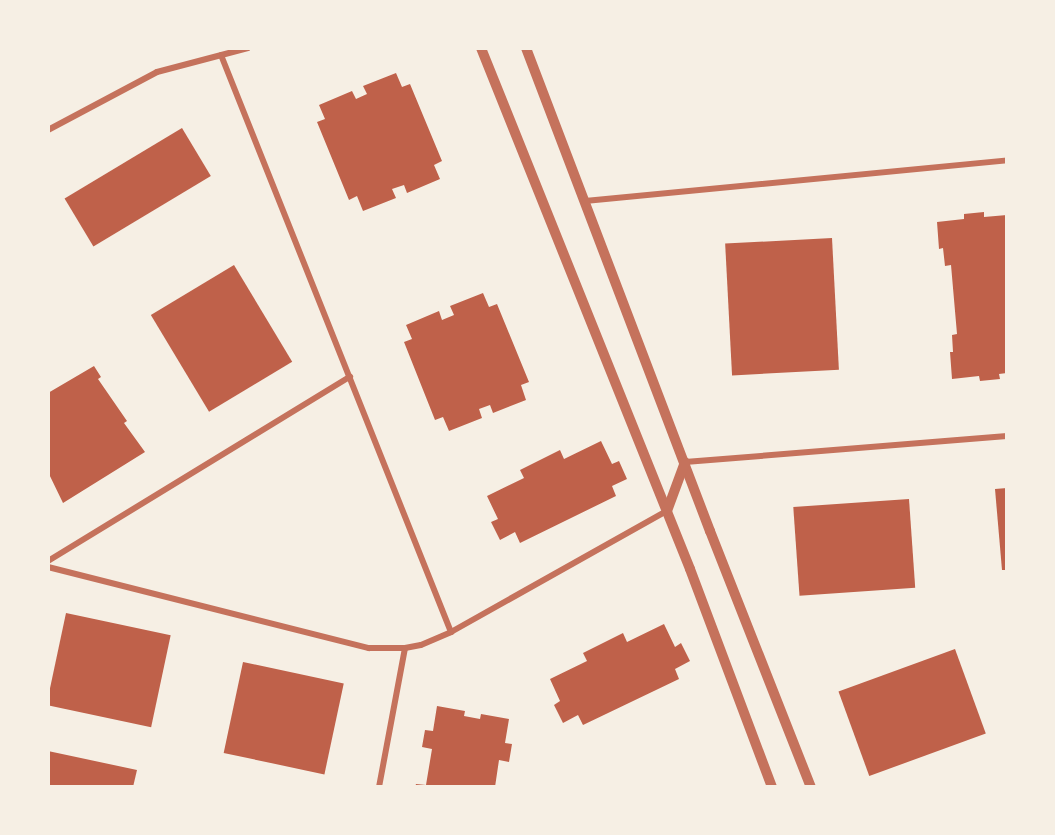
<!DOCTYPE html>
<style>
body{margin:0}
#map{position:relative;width:1055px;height:835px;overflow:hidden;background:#f6efe4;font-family:Karla,sans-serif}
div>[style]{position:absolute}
.building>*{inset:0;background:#bf614a;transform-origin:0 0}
.minor>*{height:6px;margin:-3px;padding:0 3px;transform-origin:3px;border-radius:3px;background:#c5725c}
.tertiary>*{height:10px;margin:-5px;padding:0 5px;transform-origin:5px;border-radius:5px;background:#c5725c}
span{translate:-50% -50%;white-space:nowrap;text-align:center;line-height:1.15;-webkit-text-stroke:4.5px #f6efe4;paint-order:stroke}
.frame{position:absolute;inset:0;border:50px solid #f6efe4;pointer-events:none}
</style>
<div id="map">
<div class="building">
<i style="clip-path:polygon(396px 73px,402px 87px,410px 84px,442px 161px,434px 165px,440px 179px,407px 193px,404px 185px,392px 189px,396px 198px,363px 211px,357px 196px,349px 200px,317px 122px,325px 119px,319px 105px,352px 91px,356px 99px,367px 94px,363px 86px)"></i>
<i style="left:182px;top:128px;width:56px;height:137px;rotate:59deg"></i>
<i style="clip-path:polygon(984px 212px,984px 217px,1007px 215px,1007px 373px,999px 374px,1000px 379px,980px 381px,979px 376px,952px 379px,950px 352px,953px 352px,952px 335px,957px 334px,951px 265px,945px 266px,943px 248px,939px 249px,937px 222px,964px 219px,964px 214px)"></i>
<i style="left:832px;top:238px;width:132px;height:107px;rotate:87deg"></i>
<i style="left:234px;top:265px;width:113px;height:97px;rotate:59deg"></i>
<i style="clip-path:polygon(483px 293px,489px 307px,497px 304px,529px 382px,521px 385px,526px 400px,493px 413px,490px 405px,479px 409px,482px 418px,449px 431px,443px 417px,435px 420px,404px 342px,412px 339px,406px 325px,439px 311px,442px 320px,454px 315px,450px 306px)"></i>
<i style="clip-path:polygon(94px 366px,101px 377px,98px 379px,127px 421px,124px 423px,145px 452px,63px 503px,48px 472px,48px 393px)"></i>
<i style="clip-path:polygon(601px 441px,612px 464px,619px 461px,627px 479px,612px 486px,616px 496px,520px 543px,515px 532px,500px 540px,491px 522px,498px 519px,487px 496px,524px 478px,520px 470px,560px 450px,564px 459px)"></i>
<i style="clip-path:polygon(1007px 488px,1007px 570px,1002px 570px,995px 489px)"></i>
<i style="left:909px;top:499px;width:89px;height:116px;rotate:86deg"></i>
<i style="left:66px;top:613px;width:107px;height:94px;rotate:12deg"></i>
<i style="clip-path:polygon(664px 624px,675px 647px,681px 643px,690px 661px,675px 669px,679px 679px,583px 725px,578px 715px,563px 723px,554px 705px,560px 701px,550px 679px,587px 661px,583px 653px,623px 633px,627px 642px)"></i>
<i style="left:955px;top:649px;width:90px;height:124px;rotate:70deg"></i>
<i style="left:243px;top:662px;width:103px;height:93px;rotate:12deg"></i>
<i style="clip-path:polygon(437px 706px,465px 711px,464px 716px,480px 719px,481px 714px,509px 719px,505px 743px,512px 744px,509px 762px,499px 760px,495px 787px,415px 787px,416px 784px,426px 785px,432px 749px,422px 747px,425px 730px,433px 731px)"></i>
<i style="clip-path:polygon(48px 751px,137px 770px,133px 787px,48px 787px)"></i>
</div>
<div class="minor">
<i style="left:221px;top:55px;width:621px;rotate:68.27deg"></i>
<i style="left:48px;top:130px;width:123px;rotate:-28deg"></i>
<i style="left:157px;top:72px;width:94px;rotate:-14.8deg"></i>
<i style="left:585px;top:201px;width:424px;rotate:-5.5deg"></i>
<i style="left:685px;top:462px;width:323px;rotate:-4.6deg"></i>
<i style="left:48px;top:561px;width:354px;rotate:-31.4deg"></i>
<i style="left:48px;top:567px;width:331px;rotate:14.2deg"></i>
<i style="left:369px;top:648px;width:36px"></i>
<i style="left:405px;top:648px;width:16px;rotate:-11deg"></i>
<i style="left:421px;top:645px;width:33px;rotate:-23deg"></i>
<i style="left:451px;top:632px;width:248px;rotate:-29.3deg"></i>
<i style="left:379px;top:787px;width:141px;rotate:-79.4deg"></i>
</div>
<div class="tertiary">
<i style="left:481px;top:48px;width:561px;rotate:68.14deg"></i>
<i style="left:690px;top:569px;width:233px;rotate:69.4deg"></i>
<i style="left:526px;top:48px;width:517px;rotate:69.15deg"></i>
<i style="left:710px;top:531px;width:275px;rotate:68.5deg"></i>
<i style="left:667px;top:511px;width:52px;rotate:-69.8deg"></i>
</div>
<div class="frame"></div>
</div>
